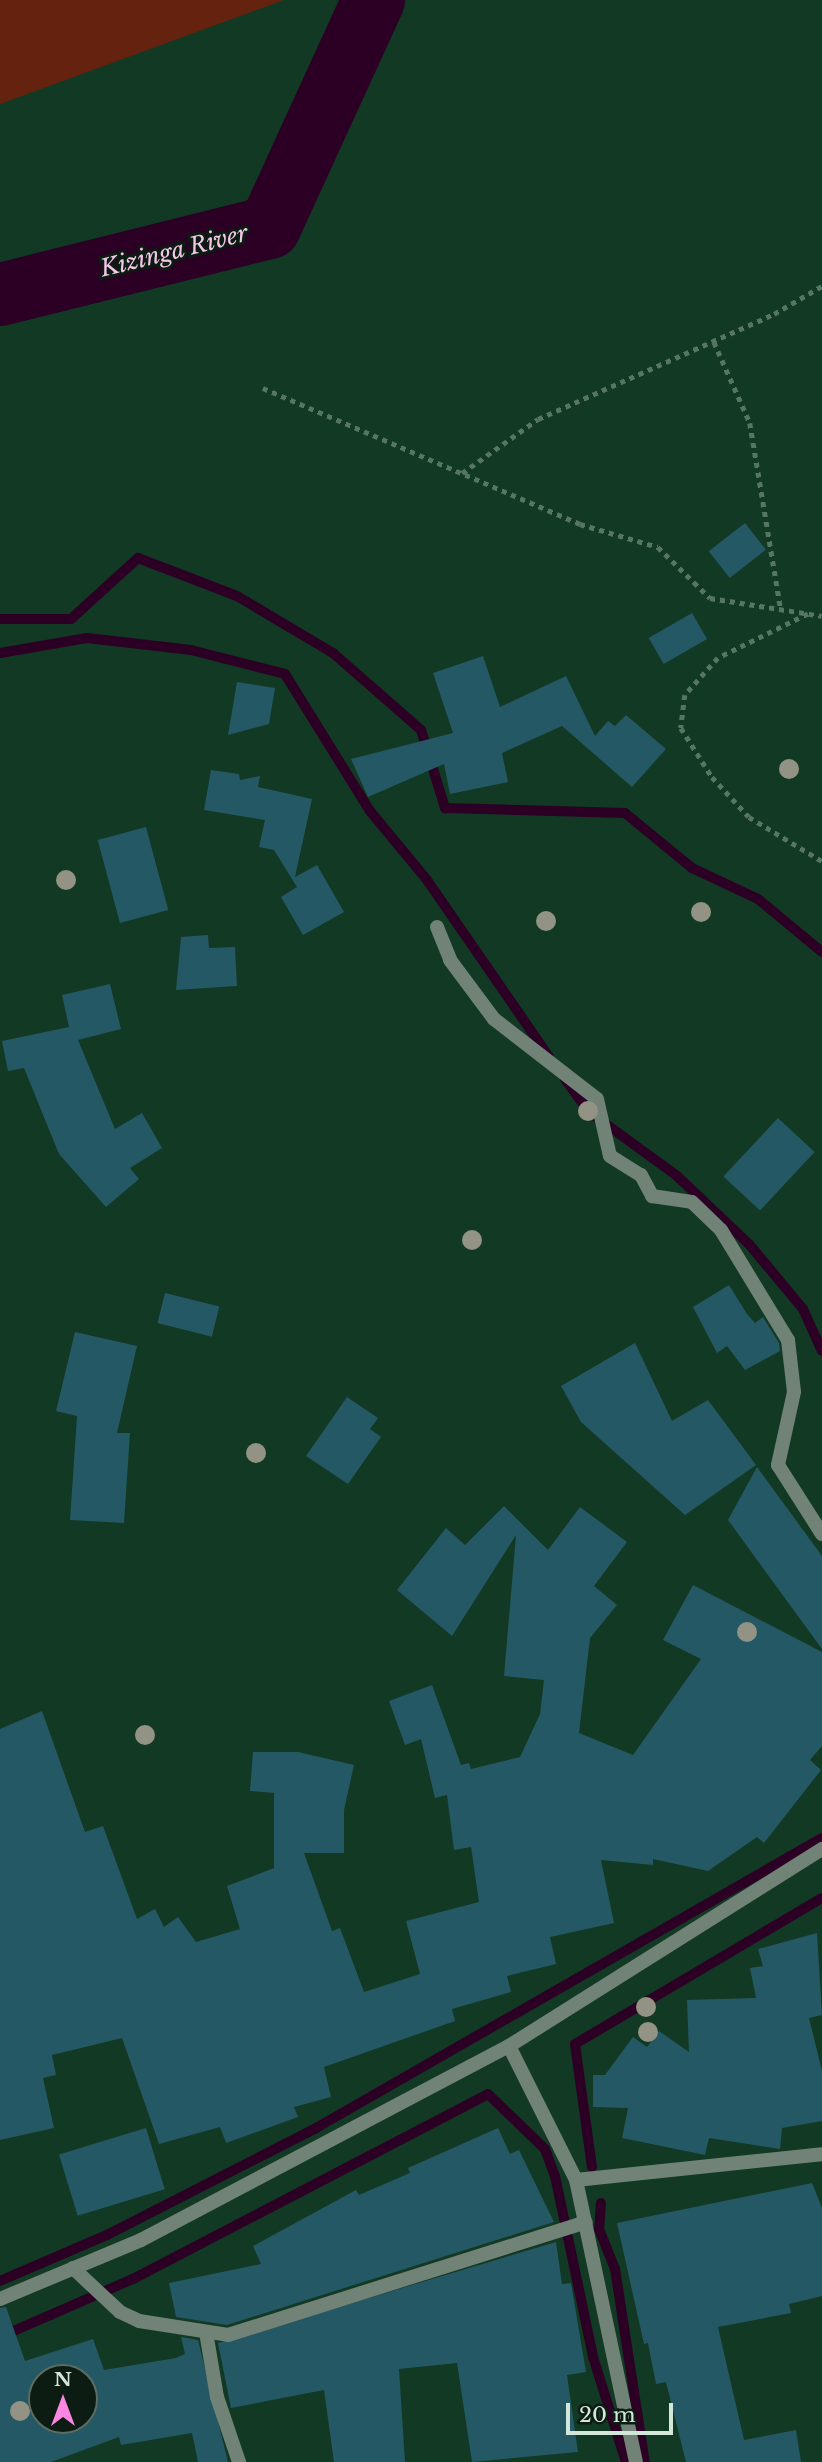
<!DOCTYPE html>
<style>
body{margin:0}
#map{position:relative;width:822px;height:2462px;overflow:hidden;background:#123923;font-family:"Libre Baskerville",serif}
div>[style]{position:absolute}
.green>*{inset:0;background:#65220f}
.stream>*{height:10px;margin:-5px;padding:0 5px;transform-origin:5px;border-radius:5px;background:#2b0024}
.river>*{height:63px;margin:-31.5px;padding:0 31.5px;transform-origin:31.5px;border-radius:31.5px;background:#2b0024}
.building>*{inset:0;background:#245864;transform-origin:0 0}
.path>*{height:4.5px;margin-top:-2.25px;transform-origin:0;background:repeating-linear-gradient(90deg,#567663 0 5px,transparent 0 10px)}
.minor>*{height:14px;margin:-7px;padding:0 7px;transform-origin:7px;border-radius:7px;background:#718276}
.tertiary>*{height:14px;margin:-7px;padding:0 7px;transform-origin:7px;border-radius:7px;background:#718276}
.trees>*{width:20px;height:20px;margin:-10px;border-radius:50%;background:#929384}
span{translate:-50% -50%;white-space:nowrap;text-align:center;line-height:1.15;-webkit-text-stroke:6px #0c1c12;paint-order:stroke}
.water-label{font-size:23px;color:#f5c6e8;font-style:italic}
.north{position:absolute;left:28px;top:2364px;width:70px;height:70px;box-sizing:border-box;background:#0c1c12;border:2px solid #5b6d62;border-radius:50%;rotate:0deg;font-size:19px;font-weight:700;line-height:28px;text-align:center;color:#d2e7d9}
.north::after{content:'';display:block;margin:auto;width:24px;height:32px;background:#fd86e2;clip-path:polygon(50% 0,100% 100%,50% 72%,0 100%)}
.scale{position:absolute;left:566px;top:2403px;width:107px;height:32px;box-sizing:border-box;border:4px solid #d2e7d9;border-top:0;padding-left:9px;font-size:21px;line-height:24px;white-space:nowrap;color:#d2e7d9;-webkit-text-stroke:5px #0c1c12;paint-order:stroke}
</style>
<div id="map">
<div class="green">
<i style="clip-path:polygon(0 0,284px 0,0 104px)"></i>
</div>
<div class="stream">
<i style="left:0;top:619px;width:71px"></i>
<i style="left:71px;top:619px;width:91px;rotate:-42.3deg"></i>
<i style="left:138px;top:558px;width:106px;rotate:21deg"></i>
<i style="left:237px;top:596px;width:112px;rotate:30.7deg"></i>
<i style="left:333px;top:653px;width:117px;rotate:41.2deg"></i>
<i style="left:421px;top:730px;width:82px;rotate:72.9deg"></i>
<i style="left:445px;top:808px;width:180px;rotate:1.6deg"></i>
<i style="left:625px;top:813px;width:87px;rotate:39.4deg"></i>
<i style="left:692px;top:868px;width:73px;rotate:25.2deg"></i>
<i style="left:758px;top:899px;width:83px;rotate:39.6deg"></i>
<i style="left:0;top:653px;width:88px;rotate:-9.8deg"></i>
<i style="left:87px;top:638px;width:105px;rotate:6.6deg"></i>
<i style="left:191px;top:650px;width:97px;rotate:14.3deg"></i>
<i style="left:285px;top:674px;width:161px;rotate:58.2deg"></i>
<i style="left:370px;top:811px;width:89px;rotate:50.4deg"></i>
<i style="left:427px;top:880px;width:215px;rotate:55.4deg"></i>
<i style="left:565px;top:1079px;width:39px;rotate:54deg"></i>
<i style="left:588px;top:1111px;width:110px;rotate:36.1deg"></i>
<i style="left:677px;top:1176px;width:99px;rotate:43.4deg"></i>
<i style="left:749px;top:1244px;width:85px;rotate:50.3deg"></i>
<i style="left:803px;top:1309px;width:46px;rotate:65.7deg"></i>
<i style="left:592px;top:2167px;width:124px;rotate:-97.9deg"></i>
<i style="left:575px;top:2044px;width:287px;rotate:-30.6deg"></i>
<i style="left:601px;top:2203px;width:26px;rotate:94deg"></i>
<i style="left:599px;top:2229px;width:43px;rotate:68.2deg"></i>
<i style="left:615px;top:2269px;width:195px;rotate:81.2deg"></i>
<i style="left:0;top:2281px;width:116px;rotate:-23.3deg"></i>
<i style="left:107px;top:2235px;width:235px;rotate:-27.1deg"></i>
<i style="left:316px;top:2128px;width:583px;rotate:-29.82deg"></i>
<i style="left:0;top:2337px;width:145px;rotate:-23.6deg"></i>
<i style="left:133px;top:2279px;width:400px;rotate:-27.5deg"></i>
<i style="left:488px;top:2094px;width:79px;rotate:44deg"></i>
<i style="left:545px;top:2149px;width:29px;rotate:70deg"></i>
<i style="left:555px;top:2176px;width:185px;rotate:78.1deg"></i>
<i style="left:593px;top:2357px;width:110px;rotate:72.6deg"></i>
</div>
<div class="river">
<i style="left:0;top:294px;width:277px;rotate:-14deg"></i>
<i style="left:269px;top:227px;width:250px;rotate:-65.4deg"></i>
</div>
<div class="building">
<i style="left:745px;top:523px;width:34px;height:46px;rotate:52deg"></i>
<i style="left:692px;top:613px;width:30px;height:50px;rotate:60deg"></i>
<i style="clip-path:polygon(483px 656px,500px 707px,566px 676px,595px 736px,608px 721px,615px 726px,626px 715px,666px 749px,632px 787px,562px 726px,502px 753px,508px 782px,450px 794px,444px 764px,368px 797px,351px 759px,453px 733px,433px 673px)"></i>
<i style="clip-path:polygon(237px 682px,275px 688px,269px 724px,228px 735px)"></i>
<i style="clip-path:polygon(211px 770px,239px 774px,240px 780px,260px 776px,258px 787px,312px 799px,295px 877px,317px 865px,344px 912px,303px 935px,281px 897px,297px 887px,274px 850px,259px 847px,265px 820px,204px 810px)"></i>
<i style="left:146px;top:827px;width:86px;height:50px;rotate:75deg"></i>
<i style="clip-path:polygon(208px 935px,209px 948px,235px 947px,237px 986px,176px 990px,181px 937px)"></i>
<i style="clip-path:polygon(110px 984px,121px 1029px,78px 1040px,115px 1129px,142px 1113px,162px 1148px,130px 1168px,139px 1179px,106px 1207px,59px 1154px,24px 1068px,8px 1071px,2px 1041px,69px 1027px,62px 995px)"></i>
<i style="left:778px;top:1118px;width:50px;height:80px;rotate:43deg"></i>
<i style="clip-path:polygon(729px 1285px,747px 1314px,755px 1323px,763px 1317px,779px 1343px,780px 1351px,745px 1370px,727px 1346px,717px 1353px,693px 1307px)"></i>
<i style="left:165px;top:1293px;width:56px;height:31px;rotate:14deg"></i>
<i style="clip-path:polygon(75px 1332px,137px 1346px,117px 1433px,130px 1433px,124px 1523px,70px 1520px,77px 1416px,56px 1411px)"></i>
<i style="clip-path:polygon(635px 1343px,672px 1421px,708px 1400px,756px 1465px,685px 1515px,581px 1422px,561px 1386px)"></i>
<i style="clip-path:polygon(347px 1397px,378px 1418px,370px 1429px,381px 1437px,348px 1484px,306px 1456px)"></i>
<i style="clip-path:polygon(757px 1467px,822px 1556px,822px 1649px,728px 1520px)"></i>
<i style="clip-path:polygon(504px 1506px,548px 1550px,580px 1507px,627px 1542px,594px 1586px,617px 1605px,590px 1638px,579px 1733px,633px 1755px,701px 1659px,663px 1640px,693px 1585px,822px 1652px,822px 1746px,810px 1760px,821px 1770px,764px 1843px,757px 1837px,708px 1871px,653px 1859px,653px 1865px,601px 1860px,614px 1923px,550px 1937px,556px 1964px,507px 1976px,511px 1992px,452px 2009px,455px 2021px,324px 2067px,331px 2097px,294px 2107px,298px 2117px,226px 2143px,220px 2127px,159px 2144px,122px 2038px,52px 2055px,56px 2075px,43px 2078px,54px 2128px,0 2140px,0 1729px,42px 1711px,85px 1832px,103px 1826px,137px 1919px,155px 1909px,164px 1927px,178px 1917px,196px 1942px,240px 1929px,227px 1886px,274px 1868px,274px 1793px,250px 1791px,253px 1752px,298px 1752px,354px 1765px,344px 1810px,344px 1853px,304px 1853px,332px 1931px,340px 1928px,364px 1992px,420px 1974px,406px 1921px,479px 1902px,471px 1847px,454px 1850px,447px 1795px,435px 1798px,421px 1739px,405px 1745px,389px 1701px,432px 1685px,461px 1765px,469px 1763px,471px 1769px,520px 1757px,540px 1714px,544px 1680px,504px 1676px,516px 1535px,452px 1636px,397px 1590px,446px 1528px,465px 1545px)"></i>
<i style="clip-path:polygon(817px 1933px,822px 2015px,809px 2018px,822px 2071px,822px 2121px,782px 2128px,780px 2149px,709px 2138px,705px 2155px,622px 2138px,628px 2108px,593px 2107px,593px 2075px,605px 2075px,633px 2037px,647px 2047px,659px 2031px,689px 2052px,687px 2000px,756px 1998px,750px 1968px,763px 1966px,758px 1949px)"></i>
<i style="left:146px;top:2128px;width:64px;height:91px;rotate:73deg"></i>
<i style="clip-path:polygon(498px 2128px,510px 2154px,519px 2150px,554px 2222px,227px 2325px,176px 2317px,169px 2283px,261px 2264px,253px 2246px,356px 2190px,359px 2195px,410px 2173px,408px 2168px)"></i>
<i style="clip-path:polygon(812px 2183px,822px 2208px,822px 2296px,789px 2304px,791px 2313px,718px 2327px,744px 2440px,796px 2430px,801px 2462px,686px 2462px,666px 2382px,656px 2384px,648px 2343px,644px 2344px,617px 2223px)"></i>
<i style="clip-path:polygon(556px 2242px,562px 2284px,571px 2283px,586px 2372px,567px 2375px,578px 2452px,472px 2462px,457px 2363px,399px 2369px,405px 2462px,334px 2462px,324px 2390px,231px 2408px,218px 2343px)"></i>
<i style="clip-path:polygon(evenodd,6px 2307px,25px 2361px,93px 2339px,104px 2370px,176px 2358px,185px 2354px,181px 2337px,198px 2340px,228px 2462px,198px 2462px,192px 2433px,121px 2445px,119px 2437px,51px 2462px,0 2462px,0 2308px,6px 2307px,42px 2378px,84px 2378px,84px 2420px,42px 2420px,42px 2378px)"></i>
</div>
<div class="path">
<i style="left:714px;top:342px;width:89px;rotate:66deg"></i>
<i style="left:750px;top:423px;width:190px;rotate:80.6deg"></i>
<i style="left:263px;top:388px;width:345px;rotate:23.2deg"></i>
<i style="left:580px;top:524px;width:81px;rotate:16.4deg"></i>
<i style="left:658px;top:547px;width:73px;rotate:44.4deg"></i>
<i style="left:710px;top:598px;width:113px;rotate:9.1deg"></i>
<i style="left:462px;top:473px;width:93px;rotate:-35.4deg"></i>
<i style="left:538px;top:419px;width:258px;rotate:-24deg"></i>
<i style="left:774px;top:314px;width:56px;rotate:-30.3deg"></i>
<i style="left:808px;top:614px;width:100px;rotate:153.9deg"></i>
<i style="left:718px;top:658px;width:50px;rotate:131.7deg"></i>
<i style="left:685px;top:695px;width:33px;rotate:97deg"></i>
<i style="left:681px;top:728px;width:58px;rotate:57.7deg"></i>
<i style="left:712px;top:777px;width:54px;rotate:47.2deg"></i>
<i style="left:749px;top:817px;width:85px;rotate:31.1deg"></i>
</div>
<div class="minor">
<i style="left:437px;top:927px;width:35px;rotate:68deg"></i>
<i style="left:450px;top:960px;width:74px;rotate:53.3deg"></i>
<i style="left:494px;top:1019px;width:130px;rotate:37.8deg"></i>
<i style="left:597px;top:1099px;width:58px;rotate:77.2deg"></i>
<i style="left:610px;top:1156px;width:36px;rotate:32deg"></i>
<i style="left:641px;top:1175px;width:24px;rotate:62deg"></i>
<i style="left:652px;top:1196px;width:40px;rotate:8.5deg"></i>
<i style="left:692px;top:1202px;width:40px;rotate:44deg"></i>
<i style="left:721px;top:1230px;width:129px;rotate:58.7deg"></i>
<i style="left:788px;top:1340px;width:52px;rotate:83.4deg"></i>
<i style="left:794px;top:1392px;width:75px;rotate:102.4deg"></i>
<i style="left:778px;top:1465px;width:82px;rotate:57.5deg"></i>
<i style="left:576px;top:2180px;width:247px;rotate:-6deg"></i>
<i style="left:73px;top:2268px;width:64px;rotate:43.1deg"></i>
<i style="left:120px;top:2312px;width:21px;rotate:25deg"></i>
<i style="left:139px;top:2321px;width:90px;rotate:8.9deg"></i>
<i style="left:228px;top:2335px;width:375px;rotate:-17.5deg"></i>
<i style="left:206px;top:2332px;width:66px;rotate:80.4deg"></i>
<i style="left:217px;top:2397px;width:69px;rotate:71.3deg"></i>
</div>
<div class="tertiary">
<i style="left:509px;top:2046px;width:150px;rotate:63.4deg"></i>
<i style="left:576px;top:2180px;width:288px;rotate:78deg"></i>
<i style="left:0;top:2299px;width:153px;rotate:-22.7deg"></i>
<i style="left:141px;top:2240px;width:416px;rotate:-27.8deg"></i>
<i style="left:509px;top:2046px;width:370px;rotate:-32.2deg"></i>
</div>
<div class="trees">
<i style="left:789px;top:769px"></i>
<i style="left:66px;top:880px"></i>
<i style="left:701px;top:912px"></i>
<i style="left:546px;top:921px"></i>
<i style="left:588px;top:1111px"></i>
<i style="left:472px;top:1240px"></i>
<i style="left:256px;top:1453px"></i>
<i style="left:747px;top:1632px"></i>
<i style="left:145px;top:1735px"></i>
<i style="left:646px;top:2007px"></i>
<i style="left:648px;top:2032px"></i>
<i style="left:20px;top:2411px"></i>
</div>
<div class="water-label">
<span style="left:174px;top:251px;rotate:-14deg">Kizinga River</span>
</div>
<div class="north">N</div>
<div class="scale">20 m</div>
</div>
